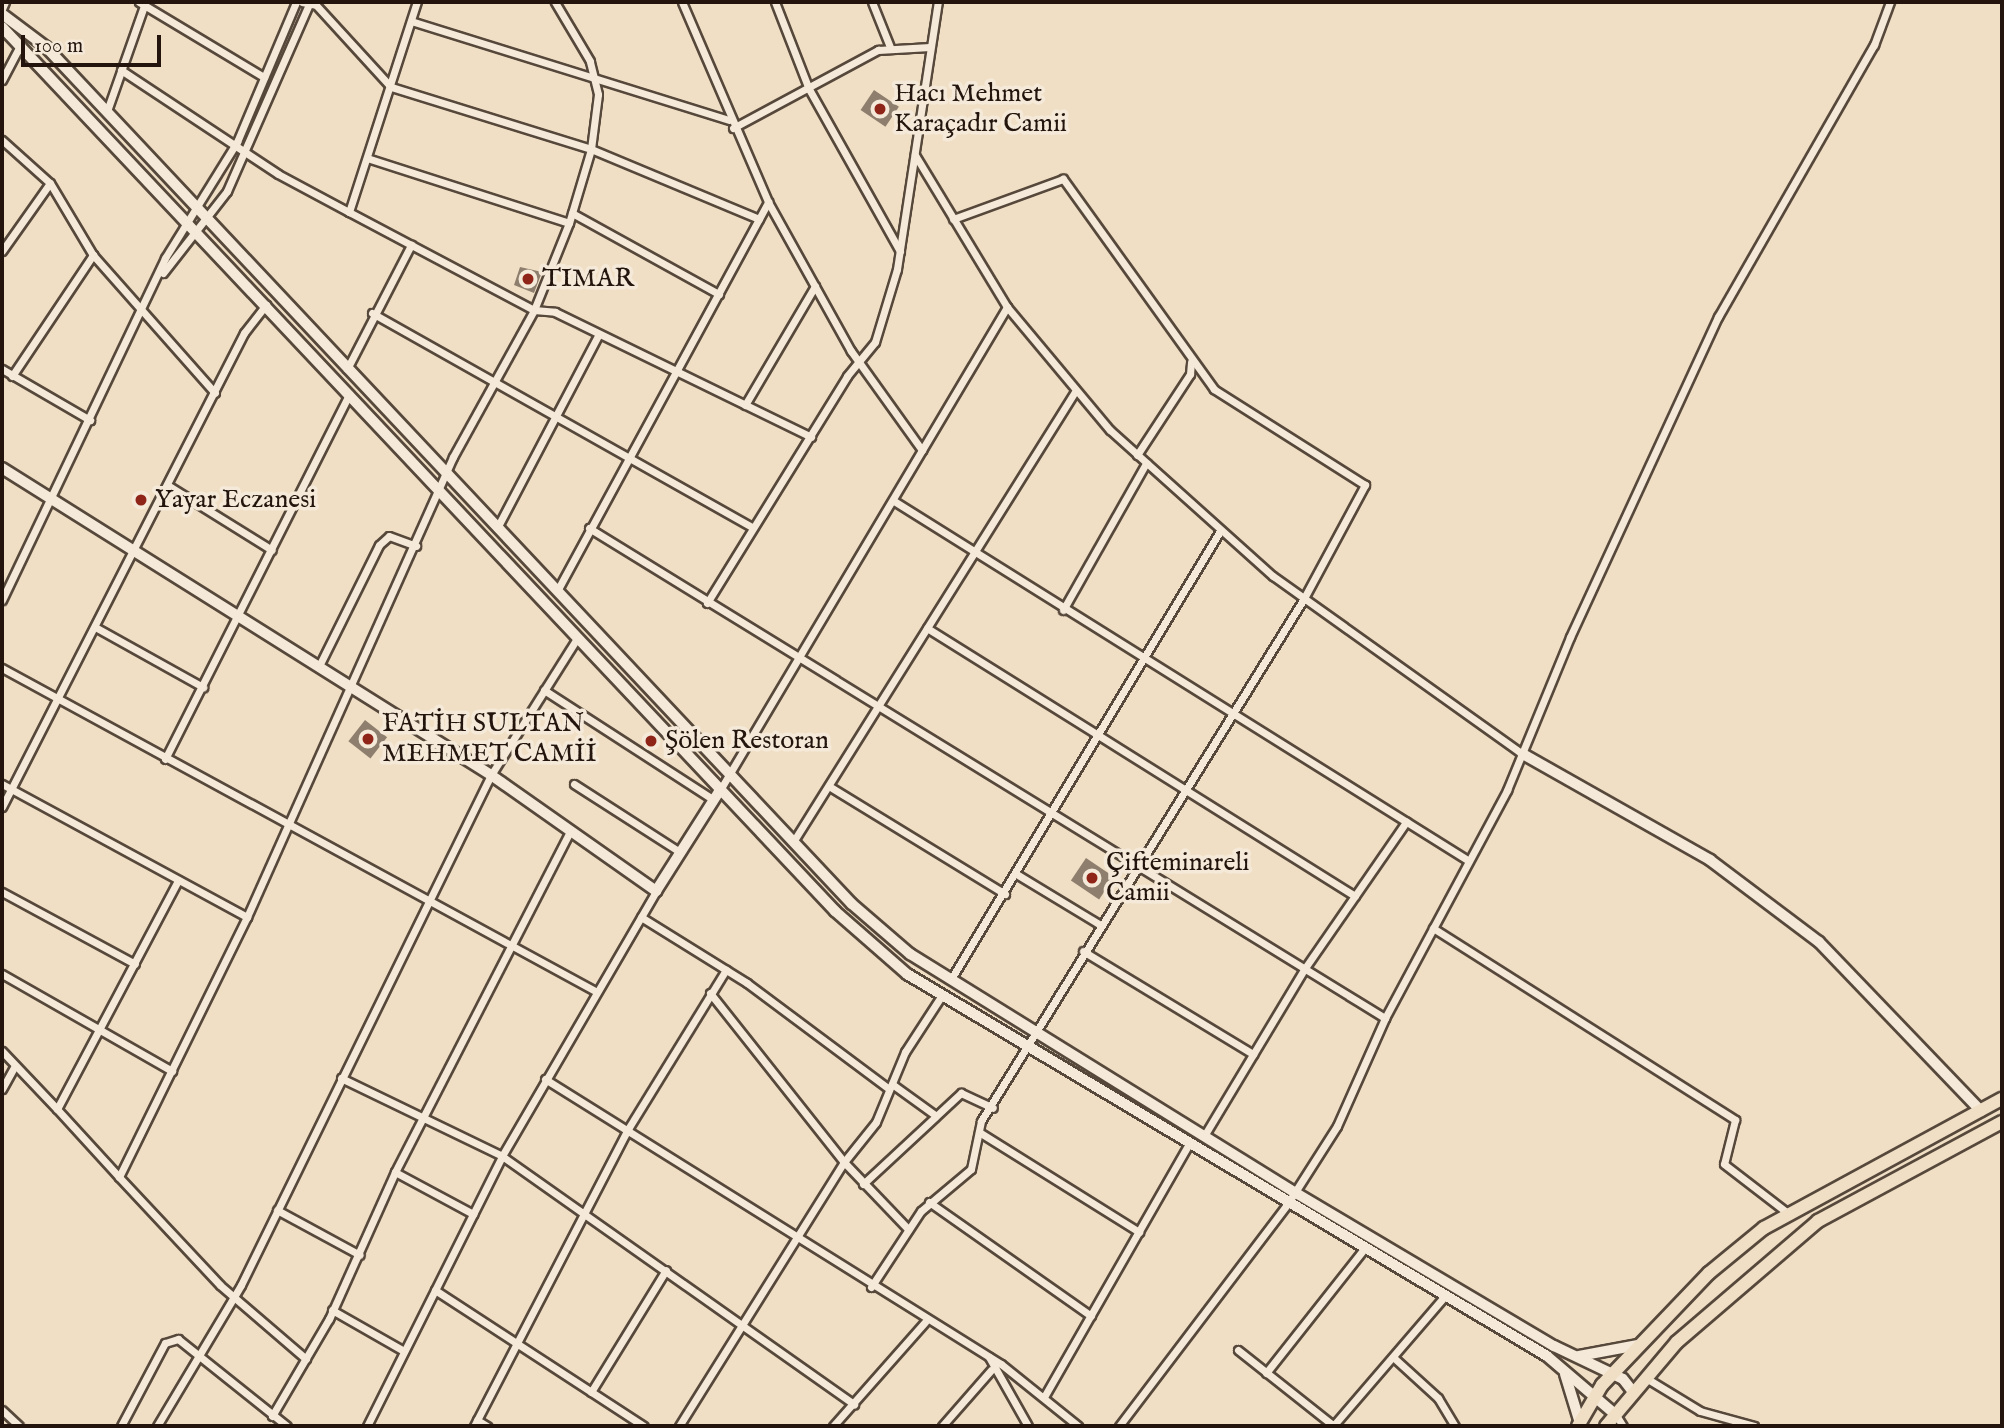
<!DOCTYPE html>
<meta charset="utf-8">
<style>
body{margin:0}
#map{position:relative;width:2004px;height:1428px;overflow:hidden;background:#f0dfc5;font-family:"IM FELL English",serif}
div>[style]{position:absolute}
.building>*{inset:0;background:#8e7e6d;transform-origin:0 0}
.roads{filter:drop-shadow(2px 0 #56483b) drop-shadow(-2px 0 #56483b) drop-shadow(0 2px #56483b) drop-shadow(0 -2px #56483b)}
.street>*{height:7px;margin:-3.5px;padding:0 3.5px;transform-origin:3.5px;border-radius:3.5px;background:#f5ead9}
.secondary>*{height:10px;margin:-5px;padding:0 5px;transform-origin:5px;border-radius:5px;background:#f5ead9}
.highway>*{height:12px;margin:-6px;padding:0 6px;transform-origin:6px;border-radius:6px;background:#f0dfc5}
.dots>*{width:19px;height:19px;translate:-50% -50%;box-sizing:border-box;border:4px solid #f5ead9;border-radius:50%}
span{translate:-50% -50%;white-space:nowrap;text-align:center;line-height:1.15;-webkit-text-stroke:7px #f5ead9;paint-order:stroke}
.poi-label{font-size:26px;color:#23150d}
.left{translate:0 -50%;text-align:left}
.frame{position:absolute;inset:0;border:4px solid #23150d;pointer-events:none}
.scale{position:absolute;left:21px;top:35px;width:140px;height:32px;box-sizing:border-box;border:4px solid #23150d;border-top:0;padding-left:9px;font-size:21px;line-height:24px;white-space:nowrap;color:#23150d;-webkit-text-stroke:5px #f5ead9;paint-order:stroke}
</style>
<div id="map">
<div class="building">
<i style="left:874px;top:90px;width:30px;height:24px;rotate:34deg"></i>
<i style="clip-path:polygon(520px 267px,542px 272px,534px 293px,514px 285px)"></i>
<i style="left:365px;top:720px;width:28px;height:27px;rotate:38deg"></i>
<i style="left:1086px;top:858px;width:34px;height:27px;rotate:34deg"></i>
</div>
<div class="roads">
<div class="street">
<i style="left:139px;top:2px;width:146px;rotate:31deg"></i>
<i style="left:302px;top:2px;width:14px;rotate:12deg"></i>
<i style="left:316px;top:5px;width:111px;rotate:47.6deg"></i>
<i style="left:391px;top:87px;width:209px;rotate:17.2deg"></i>
<i style="left:591px;top:149px;width:182px;rotate:22.6deg"></i>
<i style="left:682px;top:2px;width:218px;rotate:66.7deg"></i>
<i style="left:768px;top:202px;width:171px;rotate:60.9deg"></i>
<i style="left:851px;top:351px;width:122px;rotate:54.4deg"></i>
<i style="left:775px;top:2px;width:93px;rotate:68.7deg"></i>
<i style="left:809px;top:89px;width:186px;rotate:60.7deg"></i>
<i style="left:872px;top:2px;width:48px;rotate:68.2deg"></i>
<i style="left:2px;top:9px;width:8px;rotate:-67deg"></i>
<i style="left:411px;top:21px;width:333px;rotate:17.3deg"></i>
<i style="left:121px;top:70px;width:188px;rotate:33.5deg"></i>
<i style="left:278px;top:174px;width:81px;rotate:28.2deg"></i>
<i style="left:349px;top:212px;width:209px;rotate:27.9deg"></i>
<i style="left:534px;top:310px;width:21px;rotate:5deg"></i>
<i style="left:555px;top:312px;width:285px;rotate:26deg"></i>
<i style="left:2px;top:80px;width:41px;rotate:-62.2deg"></i>
<i style="left:107px;top:111px;width:114px;rotate:-70.6deg"></i>
<i style="left:733px;top:128px;width:165px;rotate:-28.3deg"></i>
<i style="left:878px;top:50px;width:52px;rotate:-3.3deg"></i>
<i style="left:2px;top:140px;width:64px;rotate:41.9deg"></i>
<i style="left:50px;top:183px;width:84px;rotate:59.2deg"></i>
<i style="left:93px;top:255px;width:184px;rotate:48.5deg"></i>
<i style="left:915px;top:155px;width:178px;rotate:58.8deg"></i>
<i style="left:1007px;top:307px;width:160px;rotate:50.1deg"></i>
<i style="left:1110px;top:430px;width:219px;rotate:41.9deg"></i>
<i style="left:1273px;top:576px;width:307px;rotate:35.5deg"></i>
<i style="left:367px;top:158px;width:212px;rotate:17.8deg"></i>
<i style="left:349px;top:212px;width:221px;rotate:-72.1deg"></i>
<i style="left:572px;top:213px;width:168px;rotate:28.9deg"></i>
<i style="left:2px;top:251px;width:83px;rotate:-54.8deg"></i>
<i style="left:163px;top:273px;width:104px;rotate:-52deg"></i>
<i style="left:227px;top:191px;width:206px;rotate:-66.3deg"></i>
<i style="left:372px;top:313px;width:437px;rotate:29.4deg"></i>
<i style="left:2px;top:369px;width:102px;rotate:30.1deg"></i>
<i style="left:347px;top:369px;width:140px;rotate:-62.7deg"></i>
<i style="left:12px;top:376px;width:146px;rotate:-56.2deg"></i>
<i style="left:745px;top:405px;width:138px;rotate:-59.5deg"></i>
<i style="left:1137px;top:455px;width:97px;rotate:-56.8deg"></i>
<i style="left:1190px;top:374px;width:12px;rotate:-85deg"></i>
<i style="left:169px;top:486px;width:121px;rotate:31.9deg"></i>
<i style="left:894px;top:501px;width:678px;rotate:32.05deg"></i>
<i style="left:497px;top:528px;width:219px;rotate:-62.3deg"></i>
<i style="left:589px;top:528px;width:935px;rotate:31.62deg"></i>
<i style="left:557px;top:591px;width:443px;rotate:-61.5deg"></i>
<i style="left:2px;top:600px;width:379px;rotate:-64.5deg"></i>
<i style="left:165px;top:258px;width:137px;rotate:-58.2deg"></i>
<i style="left:237px;top:142px;width:152px;rotate:-67.1deg"></i>
<i style="left:707px;top:603px;width:267px;rotate:-58.3deg"></i>
<i style="left:847px;top:376px;width:44px;rotate:-50.5deg"></i>
<i style="left:875px;top:342px;width:76px;rotate:-73.2deg"></i>
<i style="left:897px;top:269px;width:270px;rotate:-81.3deg"></i>
<i style="left:1063px;top:610px;width:169px;rotate:-60.5deg"></i>
<i style="left:95px;top:627px;width:124px;rotate:29.1deg"></i>
<i style="left:927px;top:628px;width:505px;rotate:32.05deg"></i>
<i style="left:319px;top:666px;width:135px;rotate:-63.6deg"></i>
<i style="left:379px;top:545px;width:13px;rotate:-42deg"></i>
<i style="left:389px;top:536px;width:29px;rotate:20deg"></i>
<i style="left:2px;top:668px;width:677px;rotate:28.57deg"></i>
<i style="left:544px;top:690px;width:202px;rotate:32.9deg"></i>
<i style="left:165px;top:759px;width:409px;rotate:-63.2deg"></i>
<i style="left:2px;top:784px;width:279px;rotate:28.5deg"></i>
<i style="left:574px;top:784px;width:126px;rotate:32.7deg"></i>
<i style="left:832px;top:788px;width:203px;rotate:31.5deg"></i>
<i style="left:720px;top:790px;width:562px;rotate:-59.28deg"></i>
<i style="left:2px;top:807px;width:532px;rotate:-62.95deg"></i>
<i style="left:244px;top:333px;width:36px;rotate:-52deg"></i>
<i style="left:793px;top:842px;width:533px;rotate:-57.95deg"></i>
<i style="left:1018px;top:875px;width:95px;rotate:31.2deg"></i>
<i style="left:2px;top:892px;width:151px;rotate:28.4deg"></i>
<i style="left:641px;top:917px;width:125px;rotate:31.9deg"></i>
<i style="left:747px;top:983px;width:176px;rotate:36.7deg"></i>
<i style="left:1433px;top:928px;width:358px;rotate:32.4deg"></i>
<i style="left:1735px;top:1120px;width:45px;rotate:104deg"></i>
<i style="left:1724px;top:1164px;width:82px;rotate:37.6deg"></i>
<i style="left:1083px;top:951px;width:199px;rotate:31.2deg"></i>
<i style="left:2px;top:974px;width:196px;rotate:29.7deg"></i>
<i style="left:951px;top:979px;width:523px;rotate:-59.02deg"></i>
<i style="left:710px;top:993px;width:216px;rotate:51.6deg"></i>
<i style="left:844px;top:1162px;width:93px;rotate:46.3deg"></i>
<i style="left:2px;top:1051px;width:80px;rotate:46.5deg"></i>
<i style="left:57px;top:1109px;width:259px;rotate:-62.1deg"></i>
<i style="left:341px;top:1078px;width:179px;rotate:25.8deg"></i>
<i style="left:502px;top:1156px;width:431px;rotate:35.2deg"></i>
<i style="left:545px;top:1079px;width:538px;rotate:32.01deg"></i>
<i style="left:1001px;top:1364px;width:99px;rotate:38.8deg"></i>
<i style="left:892px;top:1084px;width:53px;rotate:35.8deg"></i>
<i style="left:2px;top:1089px;width:26px;rotate:-61deg"></i>
<i style="left:57px;top:1109px;width:92px;rotate:47.6deg"></i>
<i style="left:979px;top:1132px;width:189px;rotate:32deg"></i>
<i style="left:1204px;top:1136px;width:196px;rotate:-59deg"></i>
<i style="left:1305px;top:968px;width:178px;rotate:-55.3deg"></i>
<i style="left:395px;top:1172px;width:89px;rotate:28.3deg"></i>
<i style="left:863px;top:1184px;width:134px;rotate:-42.9deg"></i>
<i style="left:961px;top:1093px;width:35px;rotate:25deg"></i>
<i style="left:929px;top:1202px;width:198px;rotate:35.1deg"></i>
<i style="left:277px;top:1210px;width:94px;rotate:28.5deg"></i>
<i style="left:871px;top:1287px;width:91px;rotate:-56.7deg"></i>
<i style="left:921px;top:1211px;width:65px;rotate:-40deg"></i>
<i style="left:971px;top:1169px;width:49px;rotate:-78.2deg"></i>
<i style="left:981px;top:1121px;width:612px;rotate:-58.28deg"></i>
<i style="left:1303px;top:600px;width:131px;rotate:-61.7deg"></i>
<i style="left:1365px;top:485px;width:179px;rotate:-147.6deg"></i>
<i style="left:1214px;top:389px;width:259px;rotate:-125.7deg"></i>
<i style="left:1063px;top:179px;width:117px;rotate:160deg"></i>
<i style="left:435px;top:1290px;width:249px;rotate:33.1deg"></i>
<i style="left:332px;top:1310px;width:83px;rotate:29.7deg"></i>
<i style="left:1238px;top:1350px;width:122px;rotate:38.4deg"></i>
<i style="left:989px;top:1357px;width:79px;rotate:60.5deg"></i>
<i style="left:1393px;top:1357px;width:61px;rotate:42.3deg"></i>
<i style="left:1438px;top:1398px;width:33px;rotate:59deg"></i>
<i style="left:306px;top:1359px;width:113px;rotate:-139.3deg"></i>
<i style="left:220px;top:1285px;width:148px;rotate:-133.1deg"></i>
<i style="left:119px;top:1177px;width:290px;rotate:-63.8deg"></i>
<i style="left:247px;top:917px;width:504px;rotate:-65.88deg"></i>
<i style="left:453px;top:457px;width:168px;rotate:-61.1deg"></i>
<i style="left:534px;top:310px;width:94px;rotate:-68.1deg"></i>
<i style="left:569px;top:223px;width:77px;rotate:-73.4deg"></i>
<i style="left:591px;top:149px;width:55px;rotate:-82.7deg"></i>
<i style="left:598px;top:94px;width:34px;rotate:-104deg"></i>
<i style="left:590px;top:61px;width:69px;rotate:-120.7deg"></i>
<i style="left:1266px;top:1373px;width:158px;rotate:-51.7deg"></i>
<i style="left:1646px;top:1378px;width:63px;rotate:31.4deg"></i>
<i style="left:1700px;top:1411px;width:56px;rotate:15.5deg"></i>
<i style="left:591px;top:1392px;width:143px;rotate:-58.4deg"></i>
<i style="left:1044px;top:1397px;width:292px;rotate:-60.2deg"></i>
<i style="left:2px;top:1410px;width:23px;rotate:43deg"></i>
<i style="left:1616px;top:1415px;width:13px;rotate:58deg"></i>
<i style="left:272px;top:1416px;width:113px;rotate:-59.6deg"></i>
<i style="left:329px;top:1319px;width:161px;rotate:-65.8deg"></i>
<i style="left:395px;top:1172px;width:380px;rotate:-62.8deg"></i>
<i style="left:477px;top:1420px;width:12px;rotate:31deg"></i>
<i style="left:121px;top:1426px;width:94px;rotate:-62.1deg"></i>
<i style="left:165px;top:1343px;width:14px;rotate:-17deg"></i>
<i style="left:178px;top:1339px;width:139px;rotate:38.6deg"></i>
<i style="left:157px;top:1426px;width:164px;rotate:-59.2deg"></i>
<i style="left:241px;top:1285px;width:568px;rotate:-63.89deg"></i>
<i style="left:491px;top:775px;width:163px;rotate:-57.8deg"></i>
<i style="left:367px;top:1426px;width:302px;rotate:-63.4deg"></i>
<i style="left:502px;top:1156px;width:306px;rotate:-59.8deg"></i>
<i style="left:474px;top:1426px;width:335px;rotate:-62.6deg"></i>
<i style="left:628px;top:1129px;width:187px;rotate:-58.4deg"></i>
<i style="left:679px;top:1426px;width:311px;rotate:-58deg"></i>
<i style="left:844px;top:1162px;width:51px;rotate:-51.3deg"></i>
<i style="left:876px;top:1122px;width:76px;rotate:-67.5deg"></i>
<i style="left:905px;top:1052px;width:68px;rotate:-57deg"></i>
<i style="left:833px;top:1426px;width:139px;rotate:-48.5deg"></i>
<i style="left:942px;top:1426px;width:74px;rotate:-48.8deg"></i>
<i style="left:1119px;top:1426px;width:280px;rotate:-52.8deg"></i>
<i style="left:1288px;top:1203px;width:91px;rotate:-57.5deg"></i>
<i style="left:1337px;top:1126px;width:118px;rotate:-66deg"></i>
<i style="left:1385px;top:1018px;width:259px;rotate:-61.8deg"></i>
<i style="left:1507px;top:790px;width:165px;rotate:-67.6deg"></i>
<i style="left:1570px;top:637px;width:353px;rotate:-65.2deg"></i>
<i style="left:1718px;top:317px;width:314px;rotate:-60.2deg"></i>
<i style="left:1874px;top:45px;width:46px;rotate:-69.6deg"></i>
<i style="left:1333px;top:1426px;width:170px;rotate:-49.3deg"></i>
</div>
<div class="secondary">
<i style="left:2px;top:14px;width:55px;rotate:36.9deg"></i>
<i style="left:46px;top:47px;width:1176px;rotate:46.76deg"></i>
<i style="left:852px;top:904px;width:77px;rotate:40.8deg"></i>
<i style="left:910px;top:954px;width:454px;rotate:31.8deg"></i>
<i style="left:1296px;top:1193px;width:300px;rotate:30.7deg"></i>
<i style="left:1554px;top:1346px;width:76px;rotate:25.6deg"></i>
<i style="left:1623px;top:1379px;width:16px;rotate:52deg"></i>
<i style="left:2px;top:27px;width:1215px;rotate:46.7deg"></i>
<i style="left:835px;top:911px;width:96px;rotate:41.2deg"></i>
<i style="left:907px;top:974px;width:745px;rotate:30.83deg"></i>
<i style="left:1547px;top:1356px;width:91px;rotate:40.5deg"></i>
<i style="left:2px;top:468px;width:577px;rotate:32.12deg"></i>
<i style="left:491px;top:775px;width:202px;rotate:35.1deg"></i>
<i style="left:656px;top:891px;width:120px;rotate:-57.6deg"></i>
<i style="left:1523px;top:754px;width:215px;rotate:29.5deg"></i>
<i style="left:1710px;top:860px;width:136px;rotate:37deg"></i>
<i style="left:1819px;top:942px;width:234px;rotate:46.2deg"></i>
<i style="left:1579px;top:1356px;width:60px;rotate:-10.6deg"></i>
<i style="left:1565px;top:1374px;width:51px;rotate:73deg"></i>
</div>
<div class="highway">
<i style="left:1578px;top:1426px;width:48px;rotate:-59.7deg"></i>
<i style="left:1602px;top:1385px;width:155px;rotate:-46.3deg"></i>
<i style="left:1709px;top:1273px;width:71px;rotate:-39.3deg"></i>
<i style="left:1764px;top:1228px;width:271px;rotate:-28.5deg"></i>
<i style="left:1606px;top:1426px;width:110px;rotate:-49.8deg"></i>
<i style="left:1677px;top:1342px;width:186px;rotate:-40.6deg"></i>
<i style="left:1818px;top:1221px;width:209px;rotate:-28.3deg"></i>
</div>
</div>
<div class="dots">
<i style="left:880px;top:109px;background:#8f2418"></i>
<i style="left:528px;top:279px;background:#8f2418"></i>
<i style="left:141px;top:500px;background:#8f2418"></i>
<i style="left:368px;top:739px;background:#8f2418"></i>
<i style="left:651px;top:741px;background:#8f2418"></i>
<i style="left:1092px;top:878px;background:#8f2418"></i>
</div>
<div class="poi-label">
<span class="left" style="left:894px;top:109px">Hacı Mehmet<br>Karaçadır Camii</span>
<span class="left" style="left:542px;top:279px">TIMAR</span>
<span class="left" style="left:155px;top:500px">Yayar Eczanesi</span>
<span class="left" style="left:382px;top:739px">FATİH SULTAN<br>MEHMET CAMİİ</span>
<span class="left" style="left:665px;top:741px">Şölen Restoran</span>
<span class="left" style="left:1106px;top:878px">Çifteminareli<br>Camii</span>
</div>
<div class="frame"></div>
<div class="scale">100 m</div>
</div>
